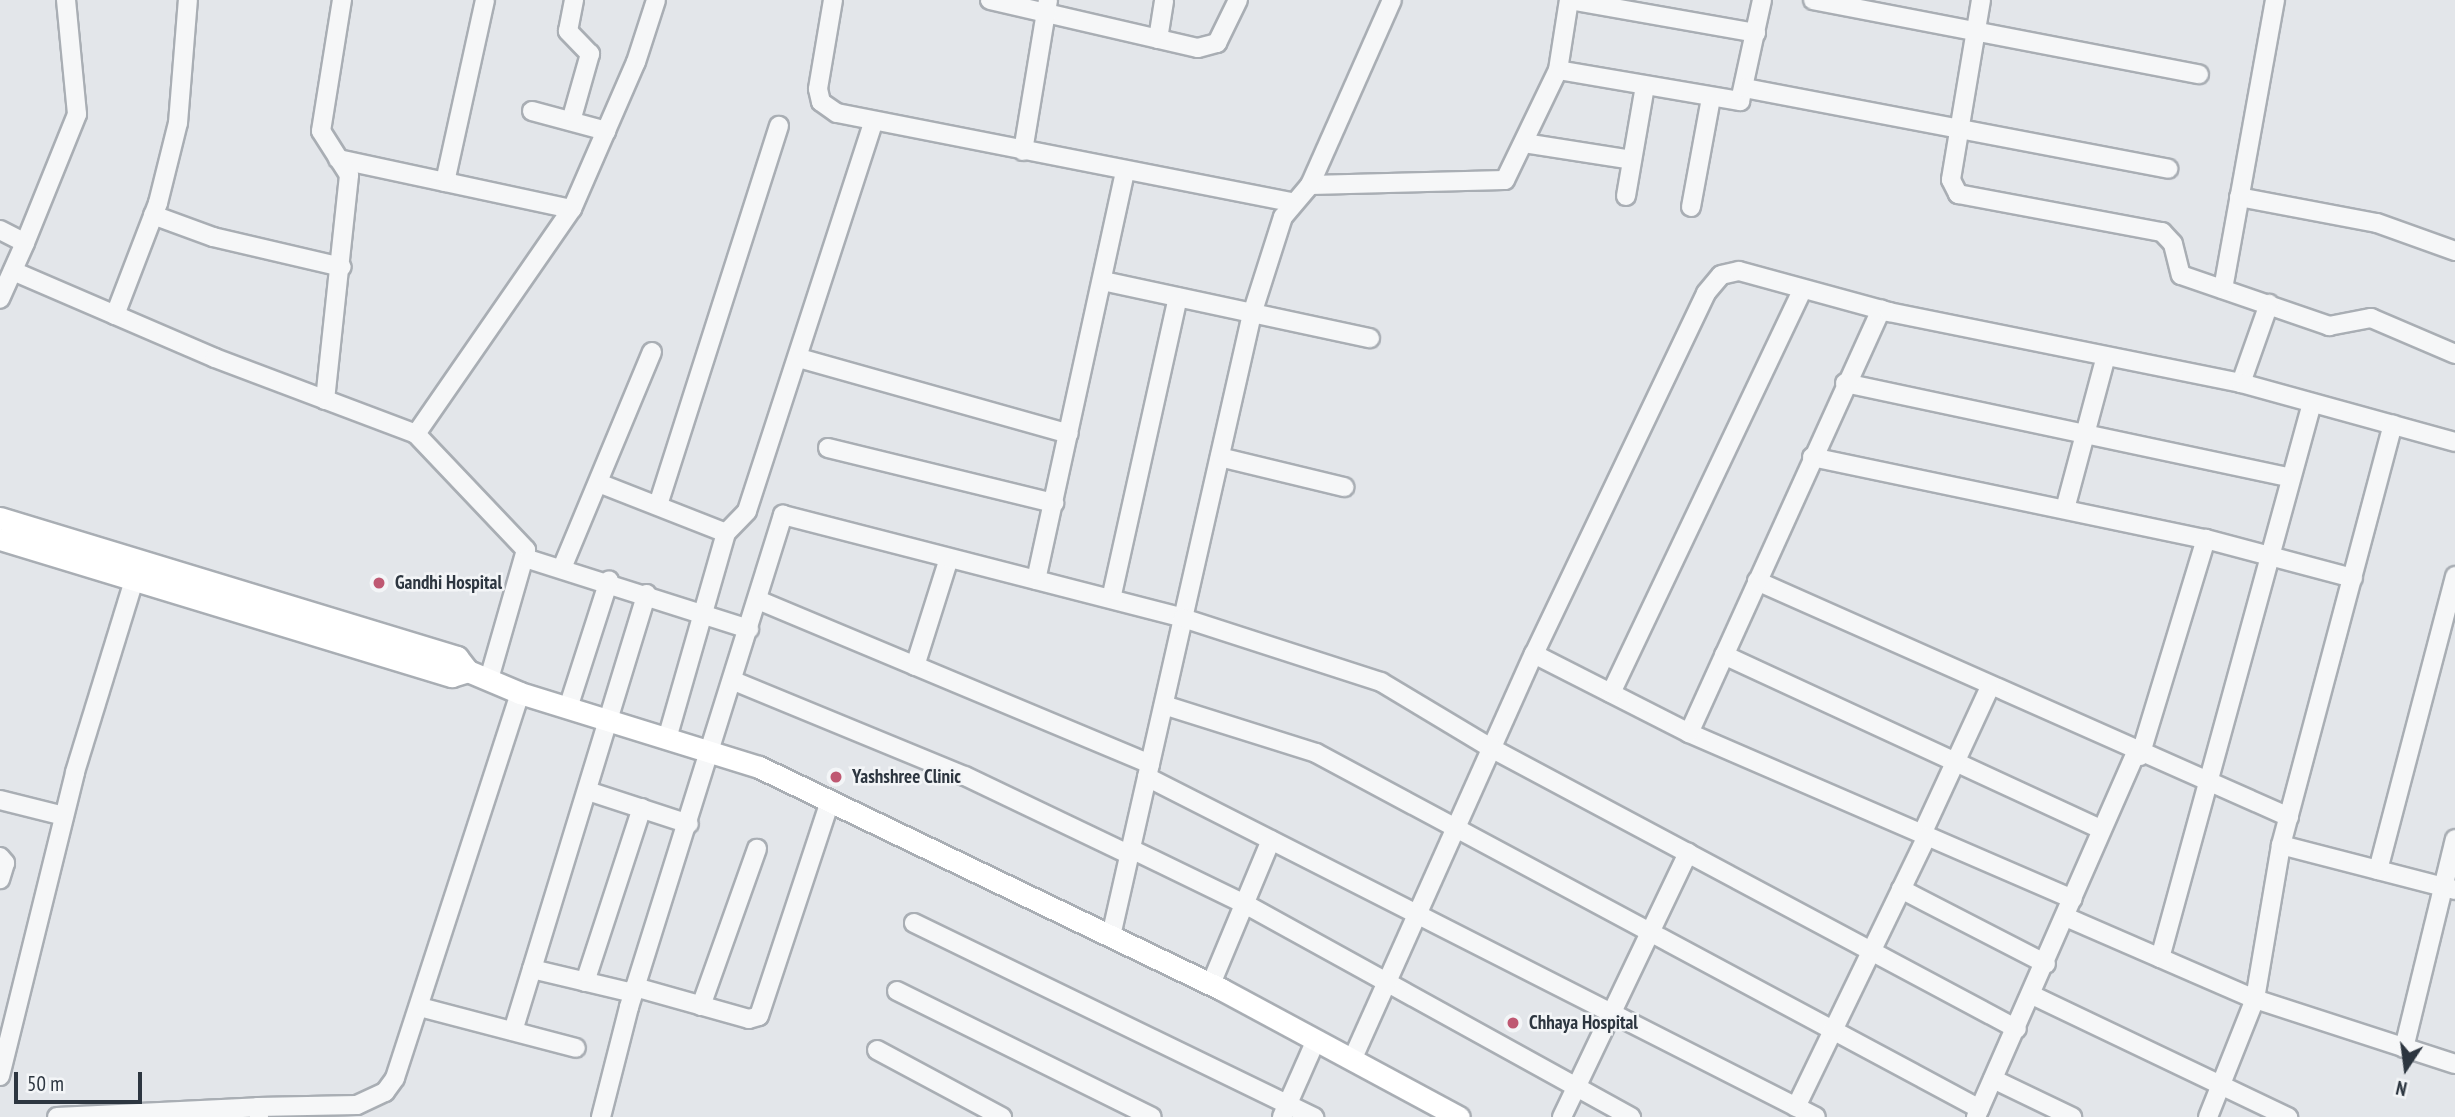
<!DOCTYPE html>
<style>
body{margin:0}
#map{position:relative;width:2455px;height:1117px;overflow:hidden;background:#e3e6ea;font-family:"PT Sans Narrow",sans-serif}
div>[style]{position:absolute}
.roads{filter:drop-shadow(2px 0 #a9aeb4) drop-shadow(-2px 0 #a9aeb4) drop-shadow(0 2px #a9aeb4) drop-shadow(0 -2px #a9aeb4)}
.minor>*{height:18px;margin:-9px;padding:0 9px;transform-origin:9px;border-radius:9px;background:#f6f7f8}
.major>*{height:21px;margin:-10.5px;padding:0 10.5px;transform-origin:10.5px;border-radius:10.5px;background:#fff}
.dots>*{width:19px;height:19px;translate:-50% -50%;box-sizing:border-box;border:4px solid #f3f5f7;border-radius:50%}
span{translate:-50% -50%;white-space:nowrap;text-align:center;line-height:1.15;-webkit-text-stroke:5px #f3f5f7;paint-order:stroke}
.poi-label{font-size:19px;color:#2d3640;font-weight:700}
.left{translate:0 -50%;text-align:left}
.north{position:absolute;left:2371px;top:1033px;width:70px;height:70px;-webkit-text-stroke:5px #f3f5f7;paint-order:stroke;rotate:193deg;font-size:19px;font-weight:700;line-height:28px;text-align:center;color:#2d3640}
.north::after{content:'';display:block;margin:auto;width:24px;height:32px;background:#2d3640;clip-path:polygon(50% 0,100% 100%,50% 72%,0 100%)}
.scale{position:absolute;left:14px;top:1072px;width:128px;height:32px;box-sizing:border-box;border:4px solid #2d3640;border-top:0;padding-left:9px;font-size:21px;line-height:24px;white-space:nowrap;color:#2d3640;-webkit-text-stroke:5px #f3f5f7;paint-order:stroke}
</style>
<div id="map">
<div class="roads">
<div class="minor">
<i style="left:833px;top:0;width:90px;rotate:99.6deg"></i>
<i style="left:818px;top:89px;width:13px;rotate:77deg"></i>
<i style="left:821px;top:102px;width:19px;rotate:35deg"></i>
<i style="left:837px;top:113px;width:463px;rotate:11.1deg"></i>
<i style="left:990px;top:0;width:213px;rotate:13deg"></i>
<i style="left:1198px;top:48px;width:20px;rotate:-15deg"></i>
<i style="left:1217px;top:43px;width:48px;rotate:-64deg"></i>
<i style="left:1569px;top:0;width:190px;rotate:10deg"></i>
<i style="left:1813px;top:0;width:393px;rotate:10.9deg"></i>
<i style="left:1981px;top:0;width:182px;rotate:99.5deg"></i>
<i style="left:1951px;top:180px;width:16px;rotate:63deg"></i>
<i style="left:1958px;top:194px;width:208px;rotate:10.6deg"></i>
<i style="left:2162px;top:232px;width:16px;rotate:47deg"></i>
<i style="left:2173px;top:244px;width:32px;rotate:76deg"></i>
<i style="left:2181px;top:275px;width:157px;rotate:19deg"></i>
<i style="left:2329px;top:326px;width:43px;rotate:-10.8deg"></i>
<i style="left:2371px;top:318px;width:91px;rotate:23.2deg"></i>
<i style="left:1158px;top:39px;width:39px;rotate:-81deg"></i>
<i style="left:1558px;top:70px;width:185px;rotate:9.7deg"></i>
<i style="left:1740px;top:101px;width:103px;rotate:-77.7deg"></i>
<i style="left:1745px;top:88px;width:431px;rotate:10.8deg"></i>
<i style="left:532px;top:111px;width:77px;rotate:15.1deg"></i>
<i style="left:571px;top:121px;width:70px;rotate:-74.2deg"></i>
<i style="left:590px;top:54px;width:32px;rotate:-134deg"></i>
<i style="left:568px;top:31px;width:32px;rotate:-79deg"></i>
<i style="left:1524px;top:143px;width:109px;rotate:8.9deg"></i>
<i style="left:1023px;top:151px;width:153px;rotate:-80.6deg"></i>
<i style="left:338px;top:159px;width:239px;rotate:12.1deg"></i>
<i style="left:445px;top:182px;width:186px;rotate:-77.6deg"></i>
<i style="left:1310px;top:185px;width:195px;rotate:-1.5deg"></i>
<i style="left:1505px;top:180px;width:122px;rotate:-64.3deg"></i>
<i style="left:1558px;top:70px;width:71px;rotate:-81.1deg"></i>
<i style="left:1626px;top:196px;width:112px;rotate:-80.2deg"></i>
<i style="left:2239px;top:197px;width:140px;rotate:10.7deg"></i>
<i style="left:2377px;top:223px;width:83px;rotate:19.7deg"></i>
<i style="left:1691px;top:207px;width:111px;rotate:-79.6deg"></i>
<i style="left:153px;top:215px;width:64px;rotate:20.1deg"></i>
<i style="left:213px;top:237px;width:132px;rotate:13.1deg"></i>
<i style="left:0;top:230px;width:28px;rotate:27deg"></i>
<i style="left:25px;top:243px;width:61px;rotate:114.1deg"></i>
<i style="left:25px;top:243px;width:139px;rotate:-68deg"></i>
<i style="left:77px;top:114px;width:115px;rotate:-95.5deg"></i>
<i style="left:13px;top:271px;width:220px;rotate:23.3deg"></i>
<i style="left:215px;top:358px;width:215px;rotate:20.7deg"></i>
<i style="left:416px;top:434px;width:160px;rotate:46.5deg"></i>
<i style="left:526px;top:550px;width:134px;rotate:106deg"></i>
<i style="left:1103px;top:281px;width:273px;rotate:12.1deg"></i>
<i style="left:2223px;top:289px;width:294px;rotate:-79.8deg"></i>
<i style="left:115px;top:315px;width:120px;rotate:-69deg"></i>
<i style="left:158px;top:203px;width:82px;rotate:-76deg"></i>
<i style="left:178px;top:123px;width:123px;rotate:-85.4deg"></i>
<i style="left:799px;top:358px;width:280px;rotate:15.7deg"></i>
<i style="left:1845px;top:383px;width:456px;rotate:12deg"></i>
<i style="left:2241px;top:383px;width:84px;rotate:-70.5deg"></i>
<i style="left:325px;top:400px;width:226px;rotate:-83.9deg"></i>
<i style="left:349px;top:175px;width:52px;rotate:-122.5deg"></i>
<i style="left:321px;top:131px;width:133px;rotate:-80.9deg"></i>
<i style="left:416px;top:434px;width:274px;rotate:-55.3deg"></i>
<i style="left:572px;top:209px;width:160px;rotate:-66.5deg"></i>
<i style="left:636px;top:62px;width:65px;rotate:-72.1deg"></i>
<i style="left:828px;top:448px;width:233px;rotate:13.7deg"></i>
<i style="left:1220px;top:457px;width:128px;rotate:13.6deg"></i>
<i style="left:1812px;top:457px;width:402px;rotate:11.8deg"></i>
<i style="left:2206px;top:539px;width:152px;rotate:14.9deg"></i>
<i style="left:601px;top:484px;width:134px;rotate:21.4deg"></i>
<i style="left:726px;top:533px;width:214px;rotate:106deg"></i>
<i style="left:658px;top:505px;width:398px;rotate:-72.3deg"></i>
<i style="left:2065px;top:509px;width:158px;rotate:-75deg"></i>
<i style="left:726px;top:533px;width:30px;rotate:-46deg"></i>
<i style="left:747px;top:511px;width:410px;rotate:-72deg"></i>
<i style="left:528px;top:559px;width:232px;rotate:17.6deg"></i>
<i style="left:562px;top:568px;width:234px;rotate:-67.4deg"></i>
<i style="left:1036px;top:580px;width:418px;rotate:-77.7deg"></i>
<i style="left:1757px;top:581px;width:582px;rotate:23.92deg"></i>
<i style="left:1111px;top:599px;width:309px;rotate:-77.5deg"></i>
<i style="left:758px;top:600px;width:425px;rotate:22.7deg"></i>
<i style="left:1534px;top:654px;width:174px;rotate:27deg"></i>
<i style="left:1689px;top:733px;width:418px;rotate:23.4deg"></i>
<i style="left:1724px;top:655px;width:415px;rotate:24.8deg"></i>
<i style="left:915px;top:666px;width:113px;rotate:-72.5deg"></i>
<i style="left:734px;top:681px;width:250px;rotate:22.4deg"></i>
<i style="left:965px;top:776px;width:183px;rotate:25.6deg"></i>
<i style="left:1611px;top:693px;width:446px;rotate:-64.6deg"></i>
<i style="left:1164px;top:705px;width:159px;rotate:17.5deg"></i>
<i style="left:1316px;top:753px;width:753px;rotate:28.2deg"></i>
<i style="left:568px;top:708px;width:134px;rotate:-72.2deg"></i>
<i style="left:1689px;top:733px;width:465px;rotate:-65.6deg"></i>
<i style="left:2140px;top:756px;width:227px;rotate:-73.1deg"></i>
<i style="left:1147px;top:777px;width:750px;rotate:26.94deg"></i>
<i style="left:588px;top:791px;width:106px;rotate:18.1deg"></i>
<i style="left:0;top:800px;width:66px;rotate:14deg"></i>
<i style="left:1922px;top:834px;width:162px;rotate:-65.2deg"></i>
<i style="left:2281px;top:845px;width:180px;rotate:14.5deg"></i>
<i style="left:1131px;top:849px;width:127px;rotate:25.8deg"></i>
<i style="left:1245px;top:904px;width:441px;rotate:28.9deg"></i>
<i style="left:0;top:857px;width:8px;rotate:50deg"></i>
<i style="left:5px;top:863px;width:17px;rotate:107deg"></i>
<i style="left:2378px;top:870px;width:304px;rotate:-75.3deg"></i>
<i style="left:1901px;top:889px;width:163px;rotate:27.3deg"></i>
<i style="left:2066px;top:917px;width:206px;rotate:23.5deg"></i>
<i style="left:2255px;top:999px;width:210px;rotate:18deg"></i>
<i style="left:914px;top:923px;width:445px;rotate:25.9deg"></i>
<i style="left:1111px;top:936px;width:638px;rotate:-77.23deg"></i>
<i style="left:1252px;top:314px;width:102px;rotate:-72.3deg"></i>
<i style="left:1283px;top:217px;width:42px;rotate:-49.8deg"></i>
<i style="left:1310px;top:185px;width:202px;rotate:-66.1deg"></i>
<i style="left:2160px;top:958px;width:575px;rotate:-74.68deg"></i>
<i style="left:532px;top:969px;width:104px;rotate:13.4deg"></i>
<i style="left:585px;top:982px;width:183px;rotate:-71.9deg"></i>
<i style="left:1211px;top:984px;width:156px;rotate:-67.4deg"></i>
<i style="left:635px;top:987px;width:118px;rotate:15.7deg"></i>
<i style="left:749px;top:1019px;width:10px;rotate:-17deg"></i>
<i style="left:759px;top:1016px;width:226px;rotate:-71.7deg"></i>
<i style="left:897px;top:991px;width:284px;rotate:26.3deg"></i>
<i style="left:2032px;top:995px;width:284px;rotate:25.5deg"></i>
<i style="left:701px;top:1006px;width:167px;rotate:-70.4deg"></i>
<i style="left:420px;top:1007px;width:161px;rotate:14.7deg"></i>
<i style="left:513px;top:1031px;width:457px;rotate:-73deg"></i>
<i style="left:2404px;top:1048px;width:215px;rotate:-76.3deg"></i>
<i style="left:877px;top:1050px;width:142px;rotate:28.2deg"></i>
<i style="left:1352px;top:1060px;width:445px;rotate:-65.9deg"></i>
<i style="left:1534px;top:654px;width:400px;rotate:-64.5deg"></i>
<i style="left:1706px;top:293px;width:23px;rotate:-50deg"></i>
<i style="left:1721px;top:275px;width:18px;rotate:-13deg"></i>
<i style="left:1739px;top:271px;width:156px;rotate:15.3deg"></i>
<i style="left:1889px;top:312px;width:359px;rotate:11.4deg"></i>
<i style="left:2241px;top:383px;width:222px;rotate:15.4deg"></i>
<i style="left:0;top:1076px;width:313px;rotate:-76.1deg"></i>
<i style="left:75px;top:772px;width:201px;rotate:-72.9deg"></i>
<i style="left:1993px;top:1079px;width:88px;rotate:25.7deg"></i>
<i style="left:258px;top:1107px;width:99px;rotate:-1.2deg"></i>
<i style="left:357px;top:1105px;width:31px;rotate:-25deg"></i>
<i style="left:385px;top:1092px;width:17px;rotate:-54deg"></i>
<i style="left:395px;top:1078px;width:405px;rotate:-72deg"></i>
<i style="left:1796px;top:1107px;width:301px;rotate:-64.2deg"></i>
<i style="left:57px;top:1117px;width:201px;rotate:-2.8deg"></i>
<i style="left:258px;top:1107px;width:10px;rotate:84deg"></i>
<i style="left:601px;top:1117px;width:114px;rotate:-75.7deg"></i>
<i style="left:629px;top:1007px;width:516px;rotate:-72.62deg"></i>
<i style="left:783px;top:515px;width:413px;rotate:14.4deg"></i>
<i style="left:1183px;top:618px;width:208px;rotate:17.9deg"></i>
<i style="left:1381px;top:682px;width:128px;rotate:31deg"></i>
<i style="left:1491px;top:748px;width:596px;rotate:28.11deg"></i>
<i style="left:1282px;top:1117px;width:84px;rotate:-66.2deg"></i>
<i style="left:1562px;top:1117px;width:293px;rotate:-64.5deg"></i>
<i style="left:1976px;top:1117px;width:396px;rotate:-66.3deg"></i>
<i style="left:2208px;top:1117px;width:127px;rotate:-68.3deg"></i>
<i style="left:2255px;top:999px;width:156px;rotate:-80.4deg"></i>
<i style="left:2281px;top:845px;width:435px;rotate:-75.1deg"></i>
</div>
<div class="major">
<i style="left:0;top:518px;width:478px;rotate:16.9deg"></i>
<i style="left:457px;top:657px;width:18px;rotate:52deg"></i>
<i style="left:468px;top:671px;width:56px;rotate:22.9deg"></i>
<i style="left:520px;top:693px;width:250px;rotate:17.2deg"></i>
<i style="left:759px;top:767px;width:513px;rotate:25.67deg"></i>
<i style="left:1221px;top:989px;width:270px;rotate:28.3deg"></i>
<i style="left:0;top:539px;width:472px;rotate:16.9deg"></i>
<i style="left:452px;top:676px;width:17px;rotate:-17deg"></i>
</div>
</div>
<div class="dots">
<i style="left:379px;top:583px;background:#bf5872"></i>
<i style="left:836px;top:777px;background:#bf5872"></i>
<i style="left:1513px;top:1023px;background:#bf5872"></i>
</div>
<div class="poi-label">
<span class="left" style="left:395px;top:583px">Gandhi Hospital</span>
<span class="left" style="left:852px;top:777px">Yashshree Clinic</span>
<span class="left" style="left:1529px;top:1023px">Chhaya Hospital</span>
</div>
<div class="north">N</div>
<div class="scale">50 m</div>
</div>
